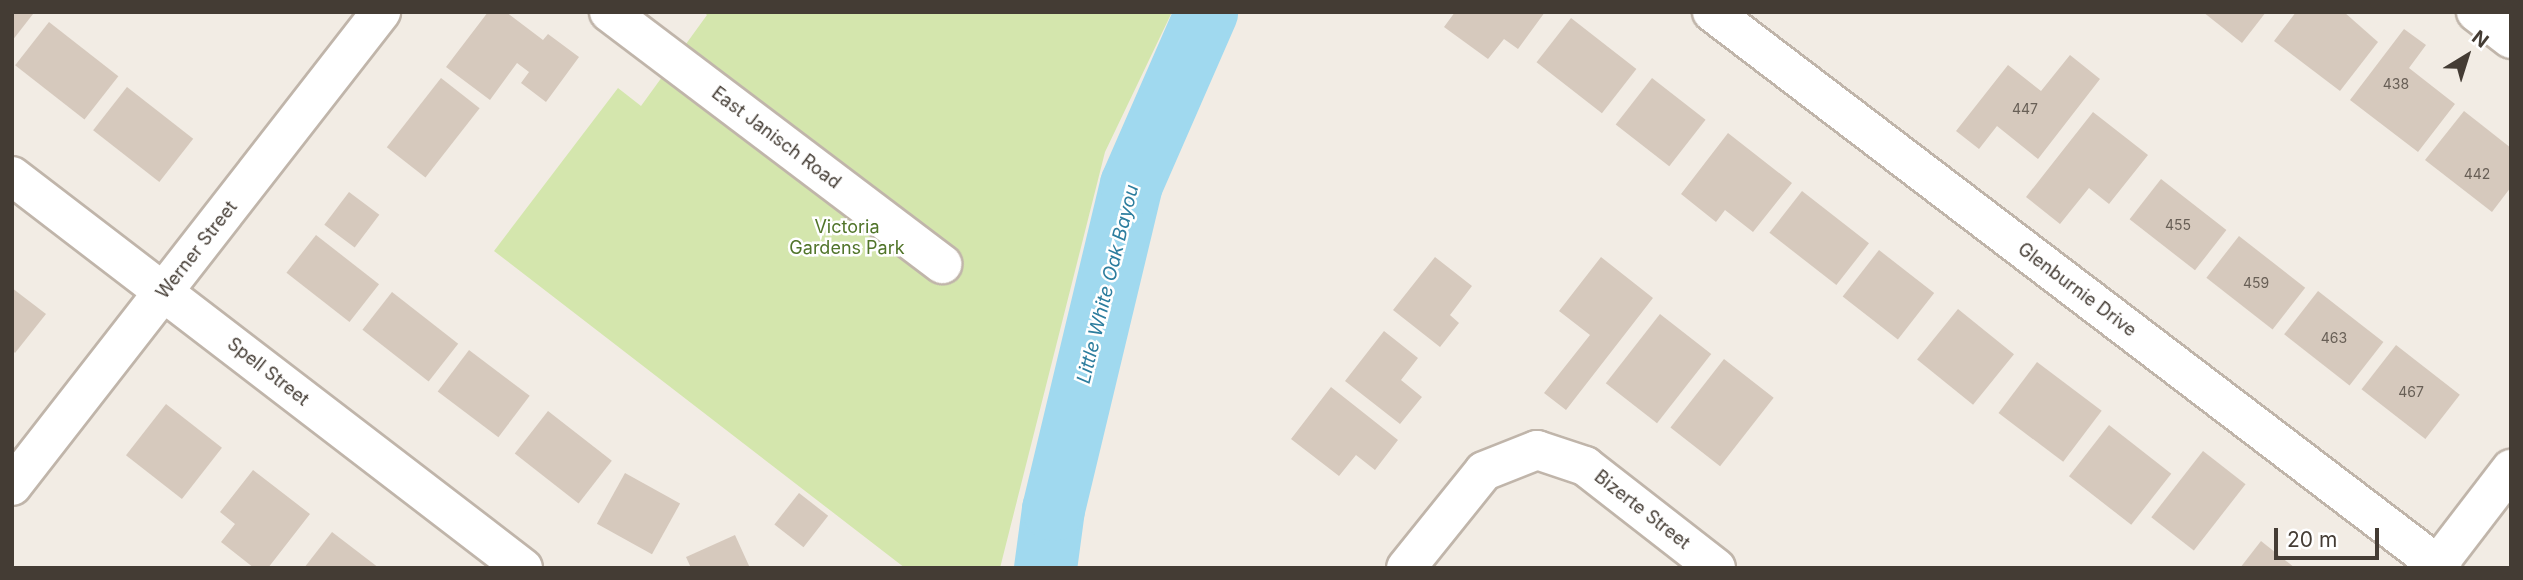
<!DOCTYPE html>
<style>
body{margin:0}
#map{position:relative;width:2523px;height:580px;overflow:hidden;background:#f2ece4;font-family:Inter,sans-serif}
div>[style]{position:absolute}
.green>*{inset:0;background:#d4e6ad}
.river>*{height:63px;margin:-31.5px;padding:0 31.5px;transform-origin:31.5px;border-radius:31.5px;background:#a0d9ef}
.building>*{inset:0;background:#d6c9bd;transform-origin:0 0}
.roads{filter:drop-shadow(2px 0 #c0b5aa) drop-shadow(-2px 0 #c0b5aa) drop-shadow(0 2px #c0b5aa) drop-shadow(0 -2px #c0b5aa)}
.minor>*{height:38px;margin:-19px;padding:0 19px;transform-origin:19px;border-radius:19px;background:#fff}
.tertiary>*{height:38px;margin:-19px;padding:0 19px;transform-origin:19px;border-radius:19px;background:#fff}
span{translate:-50% -50%;white-space:nowrap;text-align:center;line-height:1.15;-webkit-text-stroke:5px #fff;paint-order:stroke}
.number-label{font-size:14px;color:#685f56}
.number-label span{-webkit-text-stroke-width:0}
.street-label{font-size:18px;color:#443c34}
.park-label{font-size:18px;color:#507429}
.water-label{font-size:19px;color:#2c7d9e;font-style:italic}
.frame{position:absolute;inset:0;border:14px solid #443c34;pointer-events:none}
.north{position:absolute;left:2432px;top:21px;width:70px;height:70px;-webkit-text-stroke:5px #fff;paint-order:stroke;rotate:38deg;font-size:19px;font-weight:700;line-height:28px;text-align:center;color:#443c34}
.north::after{content:'';display:block;margin:auto;width:24px;height:32px;background:#443c34;clip-path:polygon(50% 0,100% 100%,50% 72%,0 100%)}
.scale{position:absolute;left:2274px;top:528px;width:105px;height:32px;box-sizing:border-box;border:4px solid #443c34;border-top:0;padding-left:9px;font-size:21px;line-height:24px;white-space:nowrap;color:#443c34;-webkit-text-stroke:5px #fff;paint-order:stroke}
</style>
<div id="map">
<div class="green">
<i style="clip-path:polygon(704px 12px,1172px 12px,1105px 152px,1000px 568px,905px 568px,494px 251px,618px 88px,641px 106px,707px 15px)"></i>
</div>
<div class="river">
<i style="left:1045px;top:568px;width:60px;rotate:-82.3deg"></i>
<i style="left:1053px;top:509px;width:334px;rotate:-76.5deg"></i>
<i style="left:1131px;top:184px;width:188px;rotate:-66.4deg"></i>
</div>
<div class="building">
<i style="clip-path:polygon(12px 12px,33px 14px,12px 41px)"></i>
<i style="clip-path:polygon(488px 12px,506px 12px,543px 40px,548px 34px,579px 57px,546px 102px,521px 83px,529px 72px,517px 63px,490px 100px,446px 67px)"></i>
<i style="clip-path:polygon(1455px 12px,1545px 12px,1518px 49px,1504px 39px,1488px 59px,1444px 27px)"></i>
<i style="clip-path:polygon(2203px 12px,2266px 12px,2242px 43px)"></i>
<i style="clip-path:polygon(2296px 12px,2344px 12px,2378px 42px,2340px 91px,2274px 41px)"></i>
<i style="left:1571px;top:18px;width:83px;height:56px;rotate:38deg"></i>
<i style="left:49px;top:22px;width:88px;height:55px;rotate:38deg"></i>
<i style="clip-path:polygon(2404px 29px,2426px 45px,2409px 68px,2455px 104px,2418px 152px,2350px 100px)"></i>
<i style="clip-path:polygon(2070px 55px,2100px 79px,2038px 159px,1997px 126px,1979px 149px,1956px 131px,2008px 65px,2041px 91px)"></i>
<i style="left:441px;top:78px;width:49px;height:88px;rotate:38deg"></i>
<i style="left:1652px;top:78px;width:68px;height:59px;rotate:38deg"></i>
<i style="left:127px;top:87px;width:84px;height:55px;rotate:38deg"></i>
<i style="clip-path:polygon(2464px 111px,2511px 148px,2511px 187px,2492px 212px,2425px 160px)"></i>
<i style="clip-path:polygon(2093px 112px,2148px 155px,2109px 204px,2089px 188px,2060px 224px,2026px 197px)"></i>
<i style="clip-path:polygon(1728px 133px,1792px 183px,1753px 232px,1725px 210px,1716px 222px,1681px 194px)"></i>
<i style="left:2161px;top:179px;width:83px;height:51px;rotate:38deg"></i>
<i style="left:1802px;top:191px;width:85px;height:53px;rotate:38deg"></i>
<i style="left:349px;top:192px;width:38px;height:41px;rotate:37deg"></i>
<i style="left:316px;top:235px;width:80px;height:48px;rotate:38deg"></i>
<i style="left:2239px;top:236px;width:84px;height:53px;rotate:38deg"></i>
<i style="left:1879px;top:250px;width:70px;height:59px;rotate:38deg"></i>
<i style="clip-path:polygon(1435px 257px,1472px 286px,1450px 315px,1459px 323px,1440px 347px,1393px 310px)"></i>
<i style="clip-path:polygon(1601px 257px,1653px 298px,1566px 410px,1544px 393px,1590px 335px,1559px 311px)"></i>
<i style="clip-path:polygon(12px 288px,46px 314px,15px 353px,12px 350px)"></i>
<i style="left:2318px;top:291px;width:83px;height:55px;rotate:38deg"></i>
<i style="left:392px;top:292px;width:84px;height:48px;rotate:38deg"></i>
<i style="left:1958px;top:309px;width:72px;height:65px;rotate:39deg"></i>
<i style="left:1660px;top:314px;width:65px;height:88px;rotate:38deg"></i>
<i style="clip-path:polygon(1384px 331px,1418px 358px,1401px 380px,1422px 397px,1400px 424px,1345px 381px)"></i>
<i style="left:2396px;top:345px;width:81px;height:56px;rotate:38deg"></i>
<i style="left:469px;top:350px;width:76px;height:52px;rotate:37deg"></i>
<i style="left:1724px;top:359px;width:63px;height:87px;rotate:38deg"></i>
<i style="left:2037px;top:362px;width:81px;height:64px;rotate:37deg"></i>
<i style="clip-path:polygon(1331px 387px,1398px 440px,1375px 470px,1356px 455px,1339px 476px,1291px 439px)"></i>
<i style="left:166px;top:404px;width:71px;height:65px;rotate:38deg"></i>
<i style="left:548px;top:411px;width:81px;height:54px;rotate:38deg"></i>
<i style="left:2109px;top:425px;width:79px;height:65px;rotate:38deg"></i>
<i style="left:2203px;top:451px;width:54px;height:84px;rotate:38deg"></i>
<i style="clip-path:polygon(253px 470px,310px 514px,268px 568px,254px 568px,221px 542px,235px 524px,220px 512px)"></i>
<i style="left:625px;top:473px;width:63px;height:58px;rotate:29deg"></i>
<i style="left:799px;top:493px;width:37px;height:40px;rotate:38deg"></i>
<i style="clip-path:polygon(332px 532px,379px 568px,304px 568px)"></i>
<i style="clip-path:polygon(735px 535px,750px 568px,691px 568px,686px 557px)"></i>
<i style="clip-path:polygon(2261px 541px,2295px 568px,2240px 568px)"></i>
</div>
<div class="roads">
<div class="minor">
<i style="left:609px;top:12px;width:418px;rotate:37.1deg"></i>
<i style="left:1712px;top:12px;width:918px;rotate:37.29deg"></i>
<i style="left:2476px;top:12px;width:44px;rotate:37.6deg"></i>
<i style="left:12px;top:176px;width:644px;rotate:37.49deg"></i>
<i style="left:1406px;top:568px;width:124px;rotate:-51.2deg"></i>
<i style="left:1484px;top:471px;width:57px;rotate:-21.6deg"></i>
<i style="left:1537px;top:450px;width:51px;rotate:18.4deg"></i>
<i style="left:1585px;top:466px;width:166px;rotate:37.9deg"></i>
<i style="left:2435px;top:568px;width:125px;rotate:-52.5deg"></i>
</div>
<div class="tertiary">
<i style="left:12px;top:486px;width:601px;rotate:-52.1deg"></i>
</div>
</div>
<div class="number-label">
<span style="left:2396px;top:84px">438</span>
<span style="left:2025px;top:109px">447</span>
<span style="left:2477px;top:174px">442</span>
<span style="left:2178px;top:225px">455</span>
<span style="left:2256px;top:283px">459</span>
<span style="left:2334px;top:338px">463</span>
<span style="left:2411px;top:392px">467</span>
</div>
<div class="street-label">
<span style="left:776px;top:138px;rotate:37deg">East Janisch Road</span>
<span style="left:197px;top:250px;rotate:-52deg">Werner Street</span>
<span style="left:2077px;top:290px;rotate:37deg">Glenburnie Drive</span>
<span style="left:268px;top:372px;rotate:38deg">Spell Street</span>
<span style="left:1642px;top:510px;rotate:38deg">Bizerte Street</span>
</div>
<div class="park-label">
<span style="left:847px;top:238px">Victoria<br>Gardens Park</span>
</div>
<div class="water-label">
<span style="left:1108px;top:284px;rotate:-76deg">Little White Oak Bayou</span>
</div>
<div class="frame"></div>
<div class="north">N</div>
<div class="scale">20 m</div>
</div>
